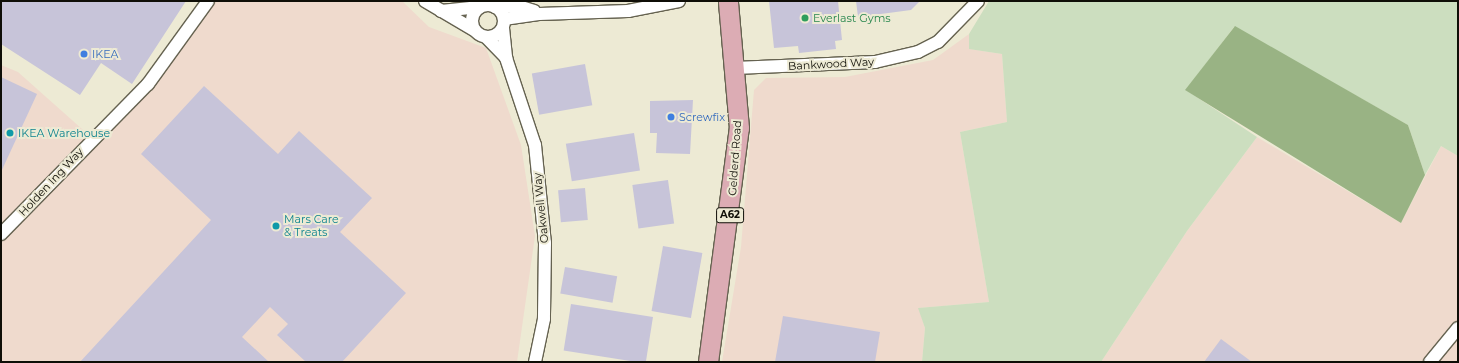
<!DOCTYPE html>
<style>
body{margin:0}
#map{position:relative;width:1459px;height:363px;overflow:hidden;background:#edead4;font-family:Montserrat,sans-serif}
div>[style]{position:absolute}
.industrial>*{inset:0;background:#efdacd}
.green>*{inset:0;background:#ccdebf}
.forest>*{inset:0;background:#99b384}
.building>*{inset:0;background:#c7c4d9;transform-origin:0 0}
.roads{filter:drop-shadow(1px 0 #656250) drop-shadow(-1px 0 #656250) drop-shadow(0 1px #656250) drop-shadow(0 -1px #656250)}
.minor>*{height:12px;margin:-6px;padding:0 6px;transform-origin:6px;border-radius:6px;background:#fff}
.minor>.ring{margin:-6px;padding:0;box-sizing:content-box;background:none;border:12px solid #fff;border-radius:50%}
.primary>*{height:19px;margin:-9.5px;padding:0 9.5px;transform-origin:9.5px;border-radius:9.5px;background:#dcacb4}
.dots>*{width:11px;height:11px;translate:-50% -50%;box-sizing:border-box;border:2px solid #edead4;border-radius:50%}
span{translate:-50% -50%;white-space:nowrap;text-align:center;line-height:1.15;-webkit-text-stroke:4px #edead4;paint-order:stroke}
.shield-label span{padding:1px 3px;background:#edead4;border:1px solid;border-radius:3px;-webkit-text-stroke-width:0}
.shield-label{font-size:10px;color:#0f0e07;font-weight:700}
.leisure-label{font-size:11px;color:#27864d}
.left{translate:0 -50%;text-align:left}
.shop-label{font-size:11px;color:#366cbe}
.street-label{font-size:11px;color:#0f0e07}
.culture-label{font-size:11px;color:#0d838f}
.frame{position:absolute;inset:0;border:2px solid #0f0e07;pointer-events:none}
</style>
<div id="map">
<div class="industrial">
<i style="clip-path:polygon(201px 1px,402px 1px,429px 27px,486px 48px,521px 145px,535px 236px,517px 362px,1px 362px,1px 65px,18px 72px,91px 137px,157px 71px)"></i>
<i style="clip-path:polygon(969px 34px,970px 49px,1002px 54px,1007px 122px,960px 132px,989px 302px,919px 308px,925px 328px,922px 362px,722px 362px,741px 247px,754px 90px,766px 78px,845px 77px,933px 60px)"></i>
<i style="clip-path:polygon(1257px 137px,1401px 223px,1441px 146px,1458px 156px,1458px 362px,1101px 362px,1187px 231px)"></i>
</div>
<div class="green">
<i style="clip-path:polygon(989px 1px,1458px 1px,1458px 156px,1441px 146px,1425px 175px,1408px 125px,1234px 27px,1186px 90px,1257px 137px,1187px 231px,1101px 362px,922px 362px,925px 328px,918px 308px,989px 302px,960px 132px,1007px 122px,1002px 54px,969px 49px,969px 34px)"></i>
</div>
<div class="forest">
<i style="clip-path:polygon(1235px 26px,1408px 125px,1425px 175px,1401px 223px,1185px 90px)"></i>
</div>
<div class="building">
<i style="clip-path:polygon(1px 1px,186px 1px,132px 84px,101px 63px,80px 95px,1px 44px)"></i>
<i style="clip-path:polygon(769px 1px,838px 1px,842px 40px,835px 41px,836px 49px,799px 53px,798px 46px,774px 48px)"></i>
<i style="clip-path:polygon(856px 1px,920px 1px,911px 10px,858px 17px)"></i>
<i style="left:585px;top:64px;width:42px;height:54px;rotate:80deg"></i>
<i style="clip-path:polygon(1px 77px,37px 94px,1px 172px)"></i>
<i style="clip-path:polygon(204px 86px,278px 154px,299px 131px,372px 198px,340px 232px,406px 293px,342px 362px,306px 362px,277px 335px,288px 324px,270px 307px,242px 337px,269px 362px,80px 362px,211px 220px,141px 154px)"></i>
<i style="clip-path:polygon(693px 100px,690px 154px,656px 153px,657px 133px,650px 133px,650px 101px)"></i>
<i style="left:634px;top:133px;width:38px;height:69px;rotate:81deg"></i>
<i style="left:668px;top:180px;width:44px;height:36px;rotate:82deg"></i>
<i style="left:585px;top:188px;width:32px;height:27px;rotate:85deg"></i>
<i style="left:663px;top:246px;width:40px;height:66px;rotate:10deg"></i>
<i style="left:565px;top:267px;width:53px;height:27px;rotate:10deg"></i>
<i style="left:571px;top:304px;width:83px;height:47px;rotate:9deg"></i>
<i style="clip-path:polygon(783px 316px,880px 332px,875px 362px,775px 362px)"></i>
<i style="clip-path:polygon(1221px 339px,1252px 362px,1204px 362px)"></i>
</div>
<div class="roads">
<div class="minor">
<i style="left:425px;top:1px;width:57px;rotate:30.6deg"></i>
<i class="ring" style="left:472px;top:5px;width:20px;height:20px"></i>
<i style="left:495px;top:7px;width:23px;rotate:-2deg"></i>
<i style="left:518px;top:6px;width:17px;rotate:17deg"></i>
<i style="left:441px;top:11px;width:39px;rotate:-6deg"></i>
<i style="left:504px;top:19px;width:35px;rotate:-8deg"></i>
<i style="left:539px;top:14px;width:89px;rotate:-1.9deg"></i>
<i style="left:628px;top:11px;width:52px;rotate:-11.1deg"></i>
<i style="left:503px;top:28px;width:30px;rotate:84deg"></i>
<i style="left:487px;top:38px;width:28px;rotate:46deg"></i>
<i style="left:506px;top:58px;width:92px;rotate:71.6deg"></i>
<i style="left:535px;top:145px;width:99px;rotate:84.2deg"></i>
<i style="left:545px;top:243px;width:76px;rotate:90.8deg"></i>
<i style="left:544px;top:319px;width:44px;rotate:101.8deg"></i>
<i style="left:735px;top:68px;width:140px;rotate:-2.5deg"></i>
<i style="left:875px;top:62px;width:44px;rotate:-13.1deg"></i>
<i style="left:918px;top:52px;width:22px;rotate:-27deg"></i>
<i style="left:938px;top:42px;width:57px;rotate:-45.7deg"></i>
<i style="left:1px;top:234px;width:210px;rotate:-45.6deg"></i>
<i style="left:148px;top:84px;width:102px;rotate:-54.1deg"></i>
<i style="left:1430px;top:362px;width:44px;rotate:-50.5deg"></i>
</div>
<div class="primary">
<i style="left:708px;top:362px;width:236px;rotate:-82.5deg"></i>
<i style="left:739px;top:128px;width:127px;rotate:-95deg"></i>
</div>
</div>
<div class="dots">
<i style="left:805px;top:18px;background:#2e9e5b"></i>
<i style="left:84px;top:54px;background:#3f7fe0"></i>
<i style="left:671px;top:117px;background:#3f7fe0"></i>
<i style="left:10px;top:133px;background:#0f9aa8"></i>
<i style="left:276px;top:226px;background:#0f9aa8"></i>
</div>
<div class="shield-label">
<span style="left:730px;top:215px">A62</span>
</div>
<div class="leisure-label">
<span class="left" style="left:813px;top:18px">Everlast Gyms</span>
</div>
<div class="shop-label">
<span class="left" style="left:92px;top:54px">IKEA</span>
<span class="left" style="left:679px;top:117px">Screwfix</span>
</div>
<div class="street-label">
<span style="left:831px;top:64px;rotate:-3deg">Bankwood Way</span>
<span style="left:735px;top:158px;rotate:-86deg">Gelderd Road</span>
<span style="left:51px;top:182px;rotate:-47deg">Holden Ing Way</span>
<span style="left:541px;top:208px;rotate:-96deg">Oakwell Way</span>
</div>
<div class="culture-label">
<span class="left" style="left:18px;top:133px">IKEA Warehouse</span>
<span class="left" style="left:284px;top:226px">Mars Care<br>&amp; Treats</span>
</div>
<div class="frame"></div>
</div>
